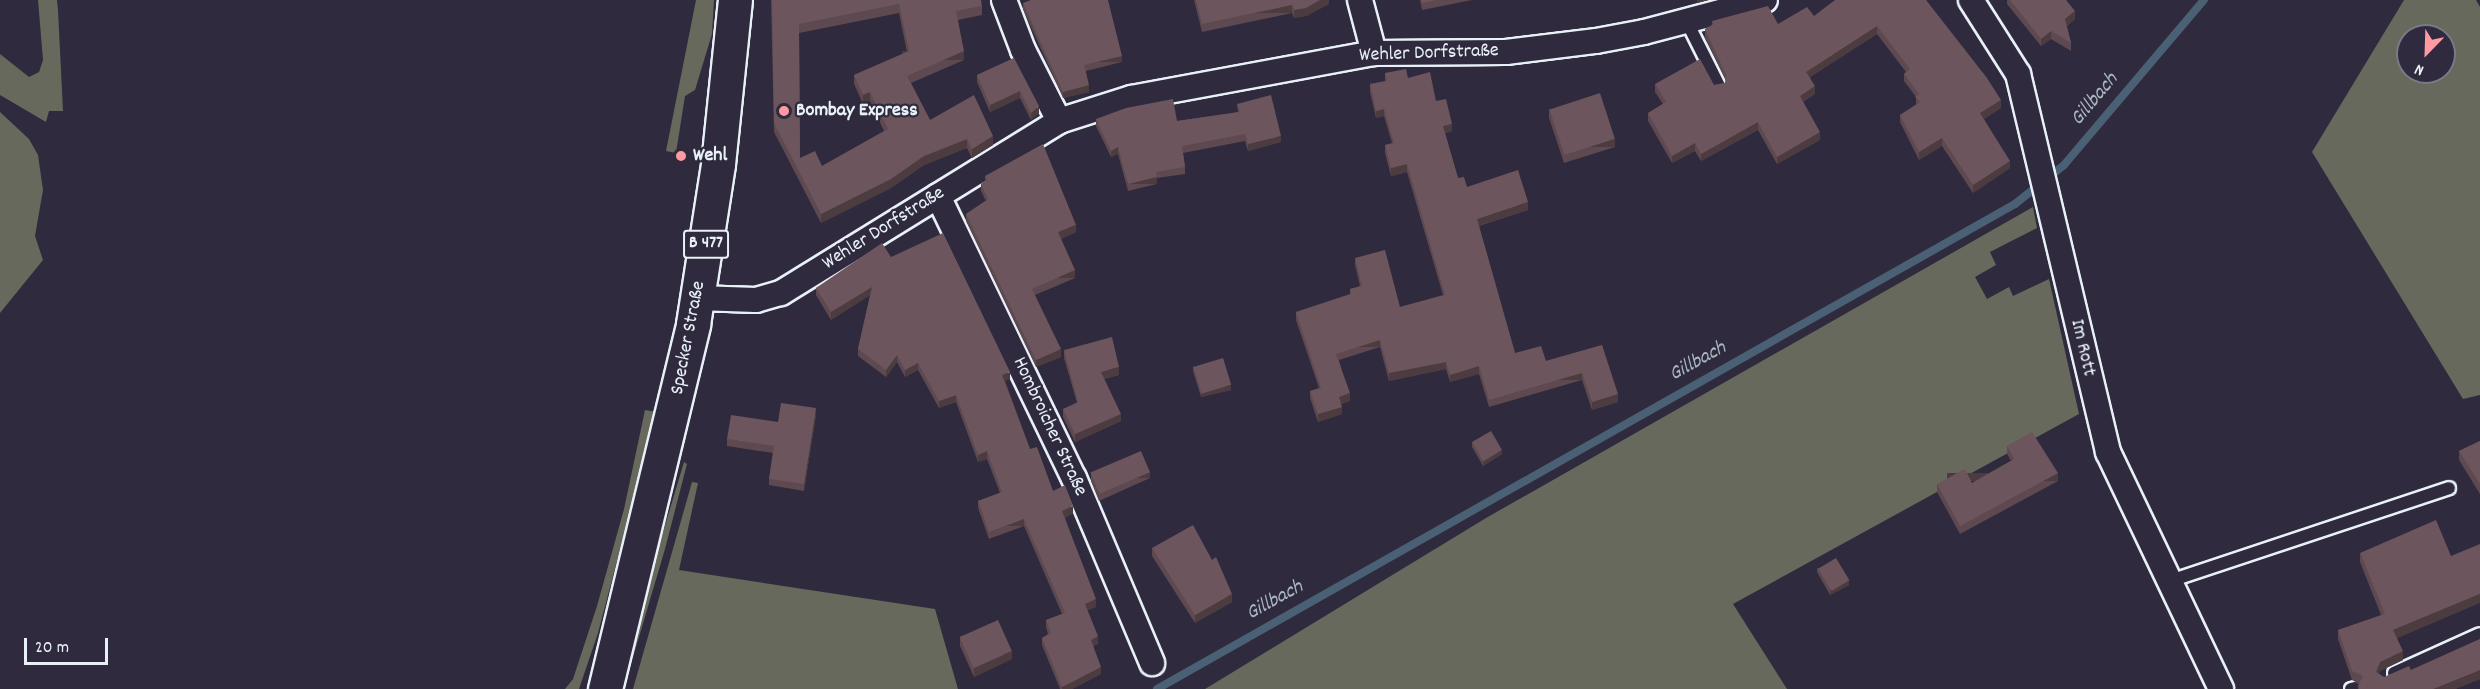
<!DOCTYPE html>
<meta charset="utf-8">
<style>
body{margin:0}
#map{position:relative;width:2480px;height:689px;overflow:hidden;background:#2f2a3d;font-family:Dekko,sans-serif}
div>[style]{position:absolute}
.green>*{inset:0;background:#66695b}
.stream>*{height:8px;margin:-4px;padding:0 4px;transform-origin:4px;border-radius:4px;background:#4a6074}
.roads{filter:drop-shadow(2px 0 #e8f1f8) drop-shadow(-2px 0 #e8f1f8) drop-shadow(0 2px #e8f1f8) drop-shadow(0 -2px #e8f1f8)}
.lane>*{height:12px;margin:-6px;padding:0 6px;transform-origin:6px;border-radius:6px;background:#2f2a3d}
.street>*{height:24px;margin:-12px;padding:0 12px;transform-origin:12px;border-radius:12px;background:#2f2a3d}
.primary>*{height:33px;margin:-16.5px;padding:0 16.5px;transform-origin:16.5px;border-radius:16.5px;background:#2f2a3d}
.wall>*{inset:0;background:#5d494f}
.shaded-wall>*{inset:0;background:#4c3c40;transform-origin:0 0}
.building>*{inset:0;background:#6c555c;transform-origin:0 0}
.dots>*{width:16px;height:16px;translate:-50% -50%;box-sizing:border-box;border:3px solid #2f2a3d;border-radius:50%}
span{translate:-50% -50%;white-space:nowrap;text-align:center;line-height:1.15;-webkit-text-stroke:4.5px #2f2a3d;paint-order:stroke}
.shield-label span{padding:2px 4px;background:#2f2a3d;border:2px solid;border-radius:4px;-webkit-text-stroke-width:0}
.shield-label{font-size:18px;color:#e8f1f8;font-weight:700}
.street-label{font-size:20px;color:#e8f1f8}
.poi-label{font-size:20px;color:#e8f1f8;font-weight:700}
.left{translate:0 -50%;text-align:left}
.water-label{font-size:21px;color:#a9b7c3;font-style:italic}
.north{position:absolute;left:2396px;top:24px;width:60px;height:60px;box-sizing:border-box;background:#2f2a3d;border:2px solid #797a88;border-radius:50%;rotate:203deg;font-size:16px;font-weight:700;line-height:24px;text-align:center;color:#e8f1f8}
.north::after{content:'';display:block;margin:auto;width:21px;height:27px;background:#ff9aa2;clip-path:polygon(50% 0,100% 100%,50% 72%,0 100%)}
.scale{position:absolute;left:24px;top:638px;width:84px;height:27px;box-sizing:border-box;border:3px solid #e8f1f8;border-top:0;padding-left:8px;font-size:18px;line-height:21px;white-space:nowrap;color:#e8f1f8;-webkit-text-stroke:4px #2f2a3d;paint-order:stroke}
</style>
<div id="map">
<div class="green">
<i style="clip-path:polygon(38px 0,57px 0,58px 10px,63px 111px,49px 111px,46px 122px,0 95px,0 54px,29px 77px,39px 72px,43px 60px)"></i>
<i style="clip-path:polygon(696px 0,714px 0,712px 34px,695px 90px,685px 96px,676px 153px,666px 151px)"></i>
<i style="clip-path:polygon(evenodd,2404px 0,2476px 0,2480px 7px,2480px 395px,2463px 399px,2312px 152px,2404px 0,2408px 36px,2444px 36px,2444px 72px,2408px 72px,2408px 36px)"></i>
<i style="clip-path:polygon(0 112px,29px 139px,38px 155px,43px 190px,35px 236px,43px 260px,0 313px)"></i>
<i style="clip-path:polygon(2033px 207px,2037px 228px,1990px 252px,1996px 265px,1975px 277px,1987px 299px,2009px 287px,2013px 296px,2049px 279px,2079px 414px,1733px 604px,1787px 689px,1205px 689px,1486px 518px)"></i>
<i style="clip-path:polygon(645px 410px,656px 412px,598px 633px,579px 689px,565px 689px,573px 679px,597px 606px,624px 509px)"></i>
<i style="clip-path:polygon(684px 462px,687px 464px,665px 549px,631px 664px,624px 689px,616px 689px)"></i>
<i style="clip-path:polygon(692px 482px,698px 483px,679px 570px,935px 609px,958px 689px,633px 689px)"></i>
</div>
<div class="stream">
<i style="left:1157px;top:689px;width:986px;rotate:-29.48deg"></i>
<i style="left:2015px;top:204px;width:63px;rotate:-38.5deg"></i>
<i style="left:2064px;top:165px;width:216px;rotate:-49.7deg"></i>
</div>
<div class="roads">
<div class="lane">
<i style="left:1687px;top:22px;width:72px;rotate:63.4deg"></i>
<i style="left:2170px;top:581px;width:294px;rotate:-18.4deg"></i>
<i style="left:2394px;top:673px;width:94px;rotate:-24.4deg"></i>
<i style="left:2351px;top:689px;width:4px;rotate:-14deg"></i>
</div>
<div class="street">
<i style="left:1004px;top:0;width:53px;rotate:69.2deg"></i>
<i style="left:1023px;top:50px;width:80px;rotate:63.1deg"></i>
<i style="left:1360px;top:0;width:55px;rotate:75.2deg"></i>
<i style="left:1971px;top:0;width:88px;rotate:57.6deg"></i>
<i style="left:2018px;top:74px;width:389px;rotate:76.6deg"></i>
<i style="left:2108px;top:452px;width:263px;rotate:64.5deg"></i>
<i style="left:938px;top:196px;width:313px;rotate:64.3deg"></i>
<i style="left:1074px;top:478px;width:201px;rotate:67.1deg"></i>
<i style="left:697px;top:298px;width:59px;rotate:1.9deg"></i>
<i style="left:756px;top:300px;width:26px;rotate:-16deg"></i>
<i style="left:781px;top:293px;width:327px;rotate:-31.7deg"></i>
<i style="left:1059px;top:121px;width:76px;rotate:-17.7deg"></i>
<i style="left:1131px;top:98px;width:247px;rotate:-10.5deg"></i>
<i style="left:1374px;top:53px;width:132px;rotate:-0.4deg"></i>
<i style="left:1506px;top:52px;width:91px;rotate:-7deg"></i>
<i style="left:1596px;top:41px;width:49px;rotate:-10.6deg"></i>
<i style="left:1644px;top:32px;width:125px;rotate:-14.8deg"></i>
</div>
<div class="primary">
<i style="left:605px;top:689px;width:375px;rotate:-76.4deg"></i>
<i style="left:693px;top:324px;width:162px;rotate:-81.1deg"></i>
<i style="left:718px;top:164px;width:165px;rotate:-84.1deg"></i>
</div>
</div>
<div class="wall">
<i style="clip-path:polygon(evenodd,771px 0,982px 6px,982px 15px,958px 20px,964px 60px,911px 83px,930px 120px,993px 145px,972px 158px,967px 148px,924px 165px,891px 188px,821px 223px,774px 132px,771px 0,899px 13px,907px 52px,854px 75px,854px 84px,863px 104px,870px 101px,884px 131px,822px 166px,800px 158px,799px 33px,899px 13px)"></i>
<i style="clip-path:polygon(1194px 0,1329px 0,1329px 4px,1306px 16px,1294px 18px,1292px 13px,1202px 32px)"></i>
<i style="clip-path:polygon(1420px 0,1472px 0,1422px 10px)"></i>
<i style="clip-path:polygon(1926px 0,2001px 108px,1984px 119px,2010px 168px,1973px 193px,1942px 146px,1919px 160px,1900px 122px,1900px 115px,1916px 105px,1916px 97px,1904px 81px,1904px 74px,1906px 72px,1877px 34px,1810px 77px,1815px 94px,1803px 102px,1820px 140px,1777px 164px,1758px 130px,1701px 161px,1695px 151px,1672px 163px,1648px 121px,1648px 113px,1663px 104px,1655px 92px,1655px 84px,1714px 85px,1725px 83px,1726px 81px,1705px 37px,1705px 29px,1712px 25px,1712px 21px,1778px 24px,1814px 16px)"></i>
<i style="clip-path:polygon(2007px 0,2010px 0,2075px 19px,2067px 26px,2071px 43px,2071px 51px,2051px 39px,2041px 46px,2007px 4px)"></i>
<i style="clip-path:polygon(1023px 3px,1122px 62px,1086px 71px,1089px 92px,1063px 98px,1023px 9px)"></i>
<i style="clip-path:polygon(1014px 58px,1039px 113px,1031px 120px,1020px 98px,990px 112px,977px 82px,977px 75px)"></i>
<i style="clip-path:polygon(1385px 73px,1408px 78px,1436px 101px,1452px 131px,1445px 133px,1458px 178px,1467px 187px,1528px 210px,1479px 226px,1515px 353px,1546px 361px,1602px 345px,1618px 402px,1592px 410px,1582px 380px,1489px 407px,1479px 374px,1450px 382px,1446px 369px,1389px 381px,1380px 347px,1339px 360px,1350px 401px,1341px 404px,1342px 414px,1318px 422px,1310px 398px,1310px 391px,1319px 388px,1296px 320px,1296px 312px,1350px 294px,1350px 289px,1360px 286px,1355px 265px,1355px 258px,1400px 307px,1443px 295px,1407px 172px,1391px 176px,1385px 153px,1385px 145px,1392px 143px,1384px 116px,1376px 118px,1370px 92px,1370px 84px,1385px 81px)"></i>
<i style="clip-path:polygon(1237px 104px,1281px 142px,1248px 151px,1245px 141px,1183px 153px,1185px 167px,1185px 174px,1157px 178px,1157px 184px,1128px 191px,1118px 154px,1111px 157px,1096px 126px,1096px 119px,1177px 121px,1238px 112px)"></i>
<i style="clip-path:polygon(1549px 109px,1615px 147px,1564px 163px,1549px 118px)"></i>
<i style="clip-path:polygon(985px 176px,1076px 232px,1061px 239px,1075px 278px,1035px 295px,1061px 357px,1036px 367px,966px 221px,966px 214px,986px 201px,981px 191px,981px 184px,985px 181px)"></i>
<i style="clip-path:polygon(891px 257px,1010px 379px,1005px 381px,1030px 449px,1053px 491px,1073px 513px,1065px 518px,1096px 607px,1087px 610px,1098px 644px,1093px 646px,1101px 674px,1072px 689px,1060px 689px,1042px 645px,1042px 638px,1048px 634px,1046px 627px,1046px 620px,1062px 614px,1024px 526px,989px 539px,978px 508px,978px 501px,1000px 493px,987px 459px,978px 462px,956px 402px,939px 408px,918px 370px,905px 377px,897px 362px,886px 377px,858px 356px,858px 349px,870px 295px,831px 320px,816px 295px,816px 288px)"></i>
<i style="clip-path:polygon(1064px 350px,1119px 375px,1104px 379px,1121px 421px,1075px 442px,1063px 417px,1063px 409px,1077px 403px,1064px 358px)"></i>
<i style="clip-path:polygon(1193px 366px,1231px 390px,1201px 397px,1193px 371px)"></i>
<i style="clip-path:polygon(816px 415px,804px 491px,769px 485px,769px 479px,773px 453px,727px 446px,727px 439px,778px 422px)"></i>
<i style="clip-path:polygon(2480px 441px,2480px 494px,2459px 460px,2459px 451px)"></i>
<i style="clip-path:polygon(1472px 443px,1502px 454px,1483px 466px,1472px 447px)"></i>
<i style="clip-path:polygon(2007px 446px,2058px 481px,1960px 534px,1937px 492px,1937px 484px,1972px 483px,2011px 461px,2007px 454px)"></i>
<i style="clip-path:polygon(1091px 475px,1150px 478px,1099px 501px,1091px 481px)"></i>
<i style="clip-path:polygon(1152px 548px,1232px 602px,1195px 623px,1152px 556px)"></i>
<i style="clip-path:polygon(2360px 553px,2397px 638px,2403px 660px,2380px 671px,2379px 674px,2384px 677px,2411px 670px,2480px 639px,2480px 679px,2455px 689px,2358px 689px,2359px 684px,2352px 680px,2338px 639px,2338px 630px,2381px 615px,2360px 562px)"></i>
<i style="clip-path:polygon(1817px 568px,1849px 585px,1830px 595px,1817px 572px)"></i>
<i style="clip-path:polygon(960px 638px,1012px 659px,974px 677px,960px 646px)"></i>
</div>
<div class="shaded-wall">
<i style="clip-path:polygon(1320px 0,1329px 0,1329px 4px,1306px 16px,1294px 18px,1294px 10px)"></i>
<i style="clip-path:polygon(1697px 0,1709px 0,1697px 3px)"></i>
<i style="left:1292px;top:5px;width:8px;height:92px;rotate:90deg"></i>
<i style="clip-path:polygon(2075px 11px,2075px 19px,2065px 27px,2065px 19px)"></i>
<i style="clip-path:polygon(1877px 26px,1877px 34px,1806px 79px,1806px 72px)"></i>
<i style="clip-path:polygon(2051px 31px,2051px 39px,2041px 46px,2041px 39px)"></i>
<i style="left:964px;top:51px;width:9px;height:62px;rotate:90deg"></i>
<i style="left:1122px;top:56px;width:6px;height:39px;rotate:90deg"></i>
<i style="clip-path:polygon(1089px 85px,1089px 92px,1063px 98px,1063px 92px)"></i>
<i style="clip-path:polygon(1815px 86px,1815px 94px,1800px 104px,1800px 96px)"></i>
<i style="clip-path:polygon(1020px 91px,1020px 98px,990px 112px,990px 105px)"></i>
<i style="clip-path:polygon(870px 92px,870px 101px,863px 104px,863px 95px)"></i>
<i style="clip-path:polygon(2001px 100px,2001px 108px,1980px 121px,1980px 113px)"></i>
<i style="clip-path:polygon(1039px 106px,1039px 113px,1031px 120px,1031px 113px)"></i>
<i style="clip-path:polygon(1384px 109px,1384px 116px,1376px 118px,1376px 111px)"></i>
<i style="clip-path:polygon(1758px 122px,1758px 130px,1701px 161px,1701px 154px)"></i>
<i style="clip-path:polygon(1452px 124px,1452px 131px,1443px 134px,1443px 126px)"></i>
<i style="clip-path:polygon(1820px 132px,1820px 140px,1777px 164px,1777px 157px)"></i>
<i style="clip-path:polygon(993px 136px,993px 145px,972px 158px,972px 149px)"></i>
<i style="clip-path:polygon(1281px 136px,1281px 142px,1248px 151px,1248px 144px)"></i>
<i style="clip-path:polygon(1942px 138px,1942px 146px,1919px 160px,1919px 152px)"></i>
<i style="clip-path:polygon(967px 139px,967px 148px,924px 165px,891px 188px,821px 223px,821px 214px,924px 156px)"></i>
<i style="left:1615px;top:139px;width:8px;height:53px;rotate:90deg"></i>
<i style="clip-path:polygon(1695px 143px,1695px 151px,1672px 163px,1672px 156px)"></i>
<i style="clip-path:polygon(1118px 147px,1118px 154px,1111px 157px,1111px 151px)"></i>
<i style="clip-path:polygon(2010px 161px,2010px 168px,1973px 193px,1973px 185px)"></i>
<i style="clip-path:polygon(1407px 164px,1407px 172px,1391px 176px,1391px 168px)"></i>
<i style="left:1157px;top:177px;width:7px;height:30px;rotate:90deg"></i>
<i style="clip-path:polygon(1528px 202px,1528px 210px,1477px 226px,1477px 219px)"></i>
<i style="clip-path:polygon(1076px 225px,1076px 232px,1058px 240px,1058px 232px)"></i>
<i style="left:1075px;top:270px;width:8px;height:47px;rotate:90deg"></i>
<i style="clip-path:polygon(872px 287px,872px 294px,831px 320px,831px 312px)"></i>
<i style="left:1380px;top:340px;width:7px;height:46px;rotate:90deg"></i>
<i style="clip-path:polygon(1061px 349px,1061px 357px,1036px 367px,1036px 360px)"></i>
<i style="clip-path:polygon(897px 355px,897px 362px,886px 377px,886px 370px)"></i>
<i style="clip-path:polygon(1446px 362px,1446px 369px,1389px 381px,1389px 373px)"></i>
<i style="clip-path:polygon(918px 363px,918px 370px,905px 377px,905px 370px)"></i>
<i style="clip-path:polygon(1479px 366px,1479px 374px,1450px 382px,1450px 375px)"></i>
<i style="clip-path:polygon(1119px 367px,1119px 375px,1101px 379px,1101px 372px)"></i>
<i style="clip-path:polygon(1010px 372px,1010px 379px,1002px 382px,1002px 375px)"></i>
<i style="left:1582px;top:373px;width:7px;height:97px;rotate:90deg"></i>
<i style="clip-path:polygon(1231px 385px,1231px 390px,1201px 397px,1201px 393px)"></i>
<i style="clip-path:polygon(1350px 393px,1350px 401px,1339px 405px,1339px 397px)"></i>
<i style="clip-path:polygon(1618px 394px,1618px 402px,1592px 410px,1592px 402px)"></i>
<i style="clip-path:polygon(956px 395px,956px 402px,939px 408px,939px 401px)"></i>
<i style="clip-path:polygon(1342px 407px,1342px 414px,1318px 422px,1318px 414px)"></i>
<i style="clip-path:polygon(816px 408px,816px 415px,804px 491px,804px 484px)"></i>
<i style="clip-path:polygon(1121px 414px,1121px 421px,1075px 442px,1075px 434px)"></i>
<i style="clip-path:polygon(1502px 450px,1502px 454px,1483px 466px,1483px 462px)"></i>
<i style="clip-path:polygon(987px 451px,987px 459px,978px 462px,978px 455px)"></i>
<i style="left:1150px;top:472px;width:6px;height:56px;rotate:90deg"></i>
<i style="left:2058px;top:473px;width:8px;height:111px;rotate:90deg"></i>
<i style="clip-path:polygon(1073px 506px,1073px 513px,1062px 519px,1062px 511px)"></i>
<i style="left:1024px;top:519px;width:7px;height:37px;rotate:90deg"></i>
<i style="clip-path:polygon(1849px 580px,1849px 585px,1830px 595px,1830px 590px)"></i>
<i style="clip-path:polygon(1232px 594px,1232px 602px,1195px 623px,1195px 615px)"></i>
<i style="clip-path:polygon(2480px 594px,2480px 603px,2393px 640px,2393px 630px)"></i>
<i style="clip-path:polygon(1096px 599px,1096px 607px,1085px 611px,1085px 604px)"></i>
<i style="clip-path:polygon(1098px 636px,1098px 644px,1091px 647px,1091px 640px)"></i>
<i style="clip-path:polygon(1012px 651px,1012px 659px,974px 677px,974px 668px)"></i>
<i style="clip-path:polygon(2403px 651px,2403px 660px,2380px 671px,2376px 681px,2376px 672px,2380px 662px)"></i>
<i style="clip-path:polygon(1101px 667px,1101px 674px,1072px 689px,1062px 689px,1062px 687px)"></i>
<i style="clip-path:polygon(2480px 670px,2480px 679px,2455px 689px,2433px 689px)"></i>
</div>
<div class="building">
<i style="clip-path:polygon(evenodd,772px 0,981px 0,982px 6px,956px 11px,964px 51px,907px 76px,930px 120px,974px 95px,993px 136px,972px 149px,967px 139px,924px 156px,891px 179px,821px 214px,774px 123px,772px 0,899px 4px,909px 51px,854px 75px,863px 95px,870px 92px,888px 129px,822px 166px,815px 151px,800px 158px,799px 24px,899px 4px)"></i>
<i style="clip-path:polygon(1031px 0,1108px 0,1122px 56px,1084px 65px,1089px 85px,1063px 92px,1023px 3px)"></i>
<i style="clip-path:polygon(1196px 0,1320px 0,1306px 8px,1294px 10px,1292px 5px,1202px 24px)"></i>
<i style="clip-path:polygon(1421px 0,1437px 0,1422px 3px)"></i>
<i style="clip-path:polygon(1835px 0,1926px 0,1987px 78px,2001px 100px,1980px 113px,2010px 161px,1973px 185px,1942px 138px,1919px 152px,1900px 115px,1920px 102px,1915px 97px,1919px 94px,1904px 74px,1910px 69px,1877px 26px,1806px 72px,1815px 86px,1800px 96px,1820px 132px,1777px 157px,1758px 122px,1701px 154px,1695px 143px,1672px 156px,1648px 113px,1666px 102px,1655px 84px,1700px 59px,1714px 85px,1725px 83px,1726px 75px,1705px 29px,1714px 24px,1712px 21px,1768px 6px,1778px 24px,1807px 7px,1814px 16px)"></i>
<i style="clip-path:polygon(2010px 0,2066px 0,2075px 11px,2065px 19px,2071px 43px,2051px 31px,2041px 39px)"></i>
<i style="clip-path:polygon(1014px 58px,1039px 106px,1031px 113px,1020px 91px,990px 105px,977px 75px)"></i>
<i style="clip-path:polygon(1406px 69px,1408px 78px,1430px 72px,1436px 101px,1446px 99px,1452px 124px,1443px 126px,1458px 178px,1464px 177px,1467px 187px,1518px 170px,1528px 202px,1477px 219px,1515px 353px,1541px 346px,1546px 361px,1602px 345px,1618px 394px,1592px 402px,1582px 373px,1489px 400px,1479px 366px,1450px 375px,1446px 362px,1389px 373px,1380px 340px,1336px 354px,1350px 393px,1339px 397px,1342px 407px,1318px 414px,1310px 391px,1321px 388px,1296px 312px,1351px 294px,1350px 289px,1362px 286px,1355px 258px,1385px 250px,1400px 307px,1445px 295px,1407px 164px,1391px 168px,1385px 145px,1394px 143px,1384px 109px,1376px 111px,1370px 84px,1387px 81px,1385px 73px)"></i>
<i style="left:1600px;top:93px;width:48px;height:53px;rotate:72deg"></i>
<i style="clip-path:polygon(1271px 95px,1281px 136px,1248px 144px,1245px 134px,1182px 146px,1185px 167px,1156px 172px,1157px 177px,1128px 184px,1118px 147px,1111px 151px,1096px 119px,1126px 108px,1173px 99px,1177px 121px,1240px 112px,1237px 104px)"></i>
<i style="clip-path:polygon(1043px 144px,1076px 225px,1058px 232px,1075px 270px,1032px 289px,1061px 349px,1036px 360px,966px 214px,988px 199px,981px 184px,987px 180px,985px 176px)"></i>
<i style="clip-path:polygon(943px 233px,1010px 372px,1002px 375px,1030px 449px,1037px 447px,1053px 491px,1065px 485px,1073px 506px,1062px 511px,1096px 599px,1085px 604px,1098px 636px,1091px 640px,1101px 667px,1062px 687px,1042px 638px,1051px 633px,1046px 620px,1065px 613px,1024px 519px,989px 532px,978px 501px,1002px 492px,987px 451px,978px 455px,956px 395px,939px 401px,918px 363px,905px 370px,897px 355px,886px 370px,858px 349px,872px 287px,831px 312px,816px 288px,882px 243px,891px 257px)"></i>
<i style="clip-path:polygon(1112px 337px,1119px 367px,1101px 372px,1121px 414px,1075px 434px,1063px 409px,1078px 402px,1064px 350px)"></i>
<i style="left:1223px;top:358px;width:28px;height:31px;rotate:73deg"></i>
<i style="clip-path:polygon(781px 403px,816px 408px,804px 484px,769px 479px,774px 446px,727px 439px,731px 415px,778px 422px)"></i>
<i style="left:1491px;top:431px;width:22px;height:22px;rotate:60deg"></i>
<i style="clip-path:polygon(2032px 432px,2058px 473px,1960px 526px,1937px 484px,1965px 469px,1972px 483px,2014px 459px,2007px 446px)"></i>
<i style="clip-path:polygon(2480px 441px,2480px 484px,2459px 451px)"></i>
<i style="left:1141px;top:451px;width:23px;height:55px;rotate:67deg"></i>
<i style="clip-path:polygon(2436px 520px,2451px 556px,2480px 544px,2480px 594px,2393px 630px,2403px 651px,2380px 662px,2376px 672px,2384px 677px,2409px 666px,2411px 670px,2480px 639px,2480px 670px,2433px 689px,2359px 689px,2358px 686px,2363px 676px,2352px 671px,2338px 630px,2385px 614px,2360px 553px)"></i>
<i style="clip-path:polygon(1193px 525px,1212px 560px,1216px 557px,1232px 594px,1195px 615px,1152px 548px)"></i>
<i style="left:1836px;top:558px;width:26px;height:21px;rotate:59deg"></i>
<i style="left:998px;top:620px;width:34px;height:42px;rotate:66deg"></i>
</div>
<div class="dots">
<i style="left:784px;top:111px;background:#ff9aa2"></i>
<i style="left:681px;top:156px;background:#ff9aa2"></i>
</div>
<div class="shield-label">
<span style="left:706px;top:244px">B 477</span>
</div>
<div class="street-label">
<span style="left:1429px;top:54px;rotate:-2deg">Wehler Dorfstraße</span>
<span style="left:884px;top:229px;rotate:-32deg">Wehler Dorfstraße</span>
<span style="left:689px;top:338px;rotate:-79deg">Specker Straße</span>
<span style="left:2082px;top:348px;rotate:77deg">Im Rott</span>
<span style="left:1049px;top:427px;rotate:65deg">Hombroicher Straße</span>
</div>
<div class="poi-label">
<span class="left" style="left:796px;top:111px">Bombay Express</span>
<span class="left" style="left:693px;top:156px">Wehl</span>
</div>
<div class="water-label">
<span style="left:2095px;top:100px;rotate:-50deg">Gillbach</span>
<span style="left:1698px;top:362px;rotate:-29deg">Gillbach</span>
<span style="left:1275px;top:601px;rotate:-29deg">Gillbach</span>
</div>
<div class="north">N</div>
<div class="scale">20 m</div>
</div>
